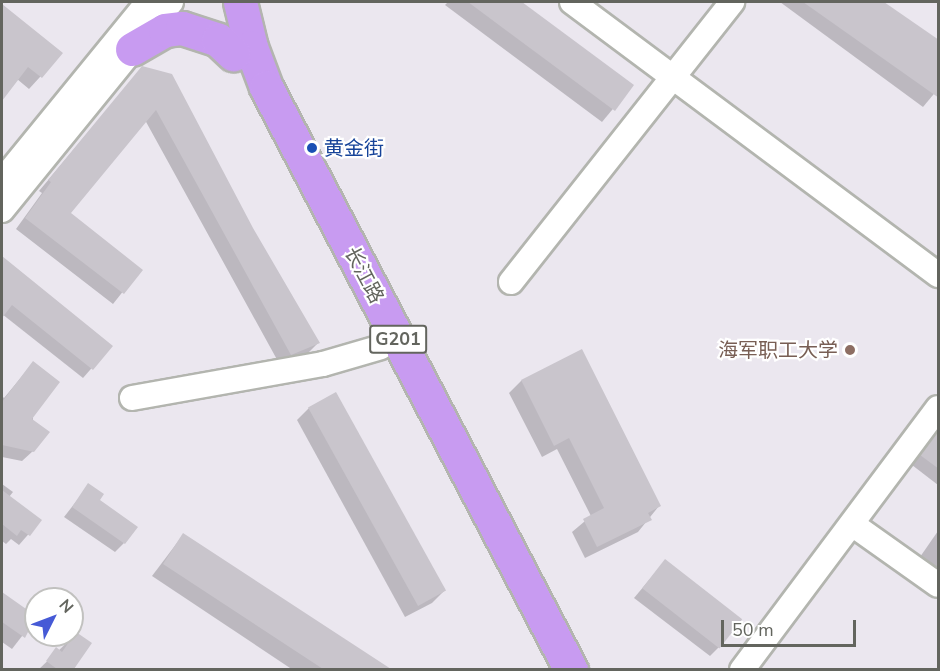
<!DOCTYPE html>
<meta charset="utf-8">
<style>
body{margin:0}
#map{position:relative;width:940px;height:671px;overflow:hidden;background:#ebe7ef;font-family:"Nunito Sans","Noto Sans SC",sans-serif}
div>[style]{position:absolute}
.shadow>*{inset:0;background:#0003}
.building>*{inset:0;background:#c9c5cc;transform-origin:0 0}
.roads{filter:drop-shadow(2px 0 #b3b5af) drop-shadow(-2px 0 #b3b5af) drop-shadow(0 2px #b3b5af) drop-shadow(0 -2px #b3b5af)}
.minor>*{height:24px;margin:-12px;padding:0 12px;transform-origin:12px;border-radius:12px;background:#fff}
.highway>*{height:33px;margin:-16.5px;padding:0 16.5px;transform-origin:16.5px;border-radius:16.5px;background:#c89bf1}
.dots>*{width:16px;height:16px;translate:-50% -50%;box-sizing:border-box;border:3px solid #fff;border-radius:50%}
span{translate:-50% -50%;white-space:nowrap;text-align:center;line-height:1.15;-webkit-text-stroke:4.5px #fff;paint-order:stroke}
.shield-label span{padding:2px 4px;background:#fff;border:2px solid;border-radius:4px;-webkit-text-stroke-width:0}
.shield-label{font-size:18px;color:#63655e;font-weight:700}
.transit-label{font-size:20px;color:#164399}
.left{translate:0 -50%;text-align:left}
.street-label{font-size:20px;color:#63655e}
.education-label{font-size:20px;color:#785e54}
.right{translate:-100% -50%;text-align:right}
.frame{position:absolute;inset:0;border:3px solid #63655e;pointer-events:none}
.north{position:absolute;left:24px;top:587px;width:60px;height:60px;box-sizing:border-box;background:#fff;border:2px solid #c1c1bf;border-radius:50%;rotate:48deg;font-size:16px;font-weight:700;line-height:24px;text-align:center;color:#63655e}
.north::after{content:'';display:block;margin:auto;width:21px;height:27px;background:#465ad6;clip-path:polygon(50% 0,100% 100%,50% 72%,0 100%)}
.scale{position:absolute;left:721px;top:620px;width:135px;height:27px;box-sizing:border-box;border:3px solid #63655e;border-top:0;padding-left:8px;font-size:18px;line-height:21px;white-space:nowrap;color:#63655e;-webkit-text-stroke:4px #fff;paint-order:stroke}
</style>
<div id="map">
<div class="shadow">
<i style="clip-path:polygon(448px 2px,519px 2px,632px 86px,602px 122px,445px 5px)"></i>
<i style="clip-path:polygon(780px 2px,882px 2px,938px 42px,938px 89px,923px 107px)"></i>
<i style="clip-path:polygon(2px 6px,61px 54px,29px 89px,17px 79px,2px 98px)"></i>
<i style="clip-path:polygon(142px 68px,252px 229px,318px 343px,308px 353px,280px 365px,145px 120px,69px 214px,140px 270px,113px 304px,16px 229px,42px 193px,39px 191px)"></i>
<i style="clip-path:polygon(2px 258px,111px 346px,83px 378px,2px 314px)"></i>
<i style="clip-path:polygon(581px 351px,659px 506px,638px 532px,585px 558px,572px 532px,591px 516px,557px 449px,542px 457px,509px 393px,521px 381px)"></i>
<i style="clip-path:polygon(33px 363px,33px 451px,22px 461px,2px 457px,2px 396px,4px 398px)"></i>
<i style="clip-path:polygon(309px 408px,444px 591px,432px 603px,405px 617px,297px 420px)"></i>
<i style="clip-path:polygon(938px 434px,938px 485px,912px 465px)"></i>
<i style="clip-path:polygon(2px 484px,13px 492px,9px 497px,40px 521px,19px 545px,11px 539px,6px 544px,2px 541px)"></i>
<i style="clip-path:polygon(89px 485px,124px 543px,115px 552px,64px 517px)"></i>
<i style="clip-path:polygon(938px 531px,938px 569px,920px 557px)"></i>
<i style="clip-path:polygon(183px 535px,388px 670px,293px 670px,152px 576px)"></i>
<i style="clip-path:polygon(665px 561px,719px 647px,710px 656px,634px 598px)"></i>
<i style="clip-path:polygon(2px 594px,36px 618px,12px 649px,2px 642px)"></i>
<i style="clip-path:polygon(76px 634px,90px 644px,72px 670px,38px 670px)"></i>
</div>
<div class="building">
<i style="clip-path:polygon(468px 2px,522px 2px,634px 85px,615px 111px)"></i>
<i style="clip-path:polygon(803px 2px,884px 2px,939px 40px,939px 98px)"></i>
<i style="clip-path:polygon(2px 4px,63px 53px,42px 78px,28px 67px,2px 101px)"></i>
<i style="clip-path:polygon(142px 66px,172px 74px,253px 228px,320px 343px,291px 355px,156px 110px,71px 213px,143px 270px,124px 294px,25px 218px,51px 182px,48px 180px)"></i>
<i style="clip-path:polygon(2px 256px,113px 346px,93px 370px,12px 305px,2px 318px)"></i>
<i style="clip-path:polygon(582px 349px,661px 506px,648px 513px,652px 520px,597px 547px,583px 519px,604px 508px,569px 438px,554px 446px,521px 380px)"></i>
<i style="clip-path:polygon(33px 361px,60px 382px,32px 419px,50px 432px,34px 452px,2px 445px,2px 402px)"></i>
<i style="left:336px;top:392px;width:227px;height:32px;rotate:61deg"></i>
<i style="clip-path:polygon(939px 431px,939px 469px,920px 455px)"></i>
<i style="clip-path:polygon(88px 483px,104px 494px,100px 500px,138px 527px,125px 544px,72px 507px)"></i>
<i style="clip-path:polygon(2px 490px,42px 520px,30px 536px,21px 530px,17px 536px,2px 524px)"></i>
<i style="clip-path:polygon(183px 533px,391px 669px,323px 669px,163px 564px)"></i>
<i style="left:665px;top:559px;width:98px;height:37px;rotate:38deg"></i>
<i style="clip-path:polygon(2px 592px,36px 616px,25px 638px,2px 622px)"></i>
<i style="clip-path:polygon(76px 632px,92px 643px,74px 669px,57px 669px,46px 661px,56px 647px,62px 652px)"></i>
</div>
<div class="roads">
<div class="minor">
<i style="left:572px;top:2px;width:457px;rotate:36.7deg"></i>
<i style="left:2px;top:181px;width:231px;rotate:-50.8deg"></i>
<i style="left:2px;top:210px;width:268px;rotate:-50.9deg"></i>
<i style="left:511px;top:282px;width:357px;rotate:-51.7deg"></i>
<i style="left:132px;top:398px;width:194px;rotate:-10.1deg"></i>
<i style="left:323px;top:364px;width:60px;rotate:-16.3deg"></i>
<i style="left:852px;top:524px;width:105px;rotate:35.3deg"></i>
<i style="left:742px;top:670px;width:327px;rotate:-53.2deg"></i>
</div>
<div class="highway">
<i style="left:240px;top:2px;width:46px;rotate:76.3deg"></i>
<i style="left:251px;top:47px;width:43px;rotate:69.4deg"></i>
<i style="left:266px;top:87px;width:658px;rotate:62.38deg"></i>
<i style="left:132px;top:49px;width:38px;rotate:-30deg"></i>
<i style="left:165px;top:30px;width:17px;rotate:-7deg"></i>
<i style="left:182px;top:28px;width:38px;rotate:18deg"></i>
<i style="left:218px;top:40px;width:21px;rotate:43deg"></i>
</div>
</div>
<div class="dots">
<i style="left:312px;top:148px;background:#1a4fb4"></i>
<i style="left:850px;top:350px;background:#8d6e63"></i>
</div>
<div class="shield-label">
<span style="left:398px;top:339px">G201</span>
</div>
<div class="transit-label">
<span class="left" style="left:324px;top:148px">黄金街</span>
</div>
<div class="street-label">
<span style="left:364px;top:275px;rotate:62deg">长江路</span>
</div>
<div class="education-label">
<span class="right" style="left:838px;top:350px">海军职工大学</span>
</div>
<div class="frame"></div>
<div class="north">N</div>
<div class="scale">50 m</div>
</div>
